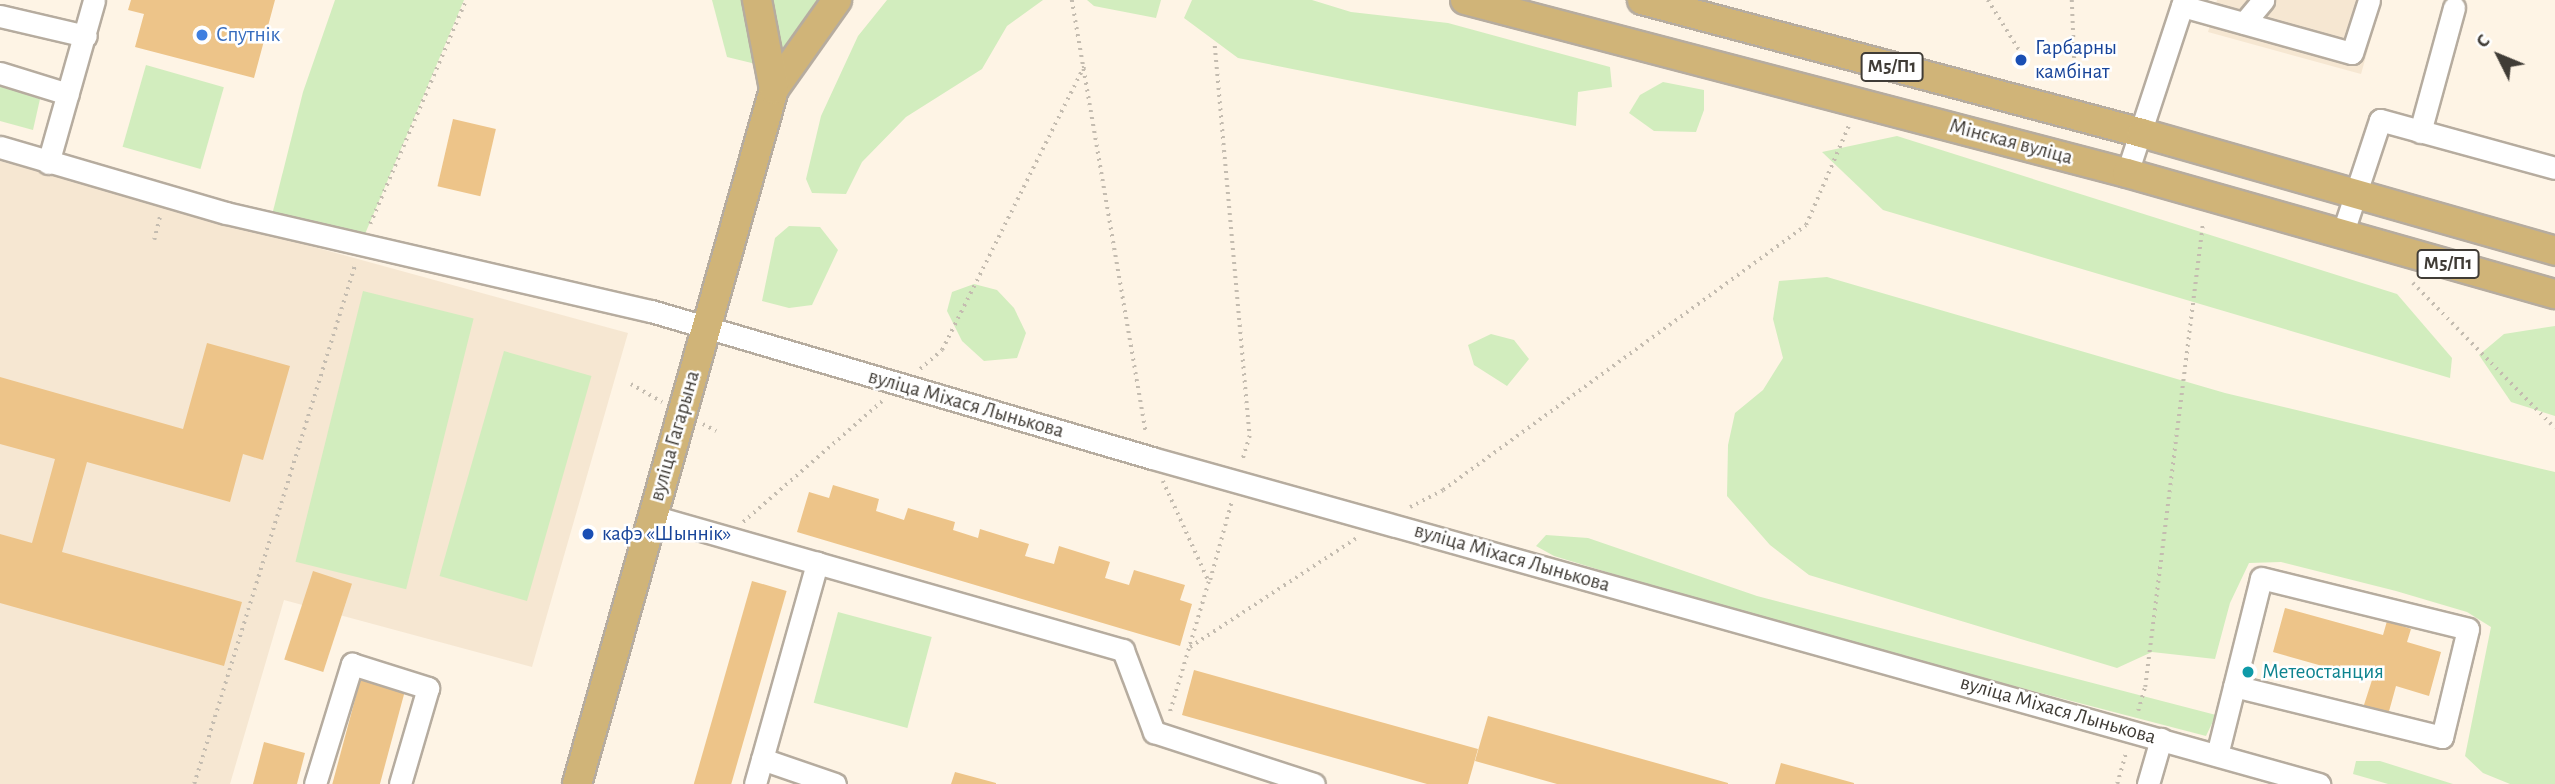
<!DOCTYPE html>
<meta charset="utf-8">
<style>
body{margin:0}
#map{position:relative;width:2555px;height:784px;overflow:hidden;background:#fef4e5;font-family:"Alegreya Sans",sans-serif}
div>[style]{position:absolute}
.built>*{inset:0;background:#f6e7d2}
.green>*{inset:0;background:#d2edbe;transform-origin:0 0}
.building>*{inset:0;background:#edc489;transform-origin:0 0}
.path>*{height:3.5px;margin-top:-1.75px;transform-origin:0;background:repeating-linear-gradient(90deg,#c4bcb0 0 2px,transparent 0 7px)}
.roads{filter:drop-shadow(2px 0 #b6ac9f) drop-shadow(-2px 0 #b6ac9f) drop-shadow(0 2px #b6ac9f) drop-shadow(0 -2px #b6ac9f)}
.minor>*{height:21px;margin:-10.5px;padding:0 10.5px;transform-origin:10.5px;border-radius:10.5px;background:#fff}
.major>*{height:28px;margin:-14px;padding:0 14px;transform-origin:14px;border-radius:14px;background:#d0b478}
.dots>*{width:19px;height:19px;translate:-50% -50%;box-sizing:border-box;border:4px solid #fff;border-radius:50%}
span{translate:-50% -50%;white-space:nowrap;text-align:center;line-height:1.15;-webkit-text-stroke:5px #fff;paint-order:stroke}
.shield-label span{padding:2px 5px;background:#fff;border:2px solid;border-radius:5px;-webkit-text-stroke-width:0}
.shield-label{font-size:19px;color:#403c36;font-weight:700}
.shop-label{font-size:21px;color:#366cbe}
.left{translate:0 -50%;text-align:left}
.transit-label{font-size:21px;color:#164399}
.street-label{font-size:21px;color:#403c36}
.culture-label{font-size:21px;color:#0d838f}
.north{position:absolute;left:2464px;top:21px;width:70px;height:70px;-webkit-text-stroke:5px #fff;paint-order:stroke;rotate:313deg;font-size:19px;font-weight:700;line-height:28px;text-align:center;color:#403c36}
.north::after{content:'';display:block;margin:auto;width:24px;height:32px;background:#403c36;clip-path:polygon(50% 0,100% 100%,50% 72%,0 100%)}
</style>
<div id="map">
<div class="built">
<i style="clip-path:polygon(2217px 0,2382px 0,2361px 74px,2208px 32px)"></i>
<i style="clip-path:polygon(0 161px,628px 333px,532px 667px,284px 600px,230px 784px,0 784px)"></i>
</div>
<div class="green">
<i style="clip-path:polygon(335px 0,464px 0,362px 241px,270px 223px,303px 92px)"></i>
<i style="clip-path:polygon(712px 0,745px 0,764px 66px,727px 57px)"></i>
<i style="clip-path:polygon(769px 0,820px 0,801px 23px,783px 61px)"></i>
<i style="clip-path:polygon(887px 0,1043px 0,1007px 26px,982px 69px,906px 117px,862px 162px,846px 194px,812px 193px,806px 179px,821px 116px,858px 36px)"></i>
<i style="clip-path:polygon(1087px 0,1161px 0,1156px 18px,1094px 6px)"></i>
<i style="clip-path:polygon(1192px 0,1312px 0,1351px 12px,1448px 23px,1610px 67px,1612px 87px,1578px 92px,1576px 126px,1238px 58px,1184px 18px)"></i>
<i style="left:146px;top:65px;width:81px;height:85px;rotate:16deg"></i>
<i style="clip-path:polygon(1663px 82px,1704px 90px,1704px 110px,1696px 132px,1654px 131px,1629px 113px,1640px 95px)"></i>
<i style="clip-path:polygon(0 86px,40px 99px,33px 130px,0 121px)"></i>
<i style="clip-path:polygon(1897px 136px,2397px 294px,2452px 358px,2450px 378px,1883px 210px,1822px 152px)"></i>
<i style="clip-path:polygon(789px 226px,820px 227px,838px 250px,812px 305px,789px 308px,762px 301px,775px 238px)"></i>
<i style="clip-path:polygon(1827px 277px,2225px 393px,2555px 472px,2555px 784px,2510px 784px,2483px 773px,2465px 756px,2491px 627px,2467px 612px,2396px 591px,2281px 562px,2249px 563px,2230px 603px,2215px 659px,2152px 652px,2117px 668px,1809px 575px,1770px 545px,1727px 496px,1728px 445px,1735px 413px,1763px 390px,1783px 358px,1773px 319px,1779px 281px)"></i>
<i style="clip-path:polygon(974px 284px,997px 290px,1014px 308px,1026px 333px,1017px 358px,984px 361px,962px 341px,947px 311px,952px 292px)"></i>
<i style="left:363px;top:291px;width:114px;height:279px;rotate:14deg"></i>
<i style="clip-path:polygon(2555px 326px,2555px 416px,2511px 402px,2479px 355px,2504px 334px)"></i>
<i style="clip-path:polygon(1491px 334px,1514px 340px,1529px 359px,1507px 386px,1474px 365px,1468px 345px)"></i>
<i style="left:504px;top:351px;width:91px;height:234px;rotate:16deg"></i>
<i style="clip-path:polygon(1546px 535px,1588px 538px,1757px 596px,2216px 715px,2206px 736px,1787px 627px,1554px 556px,1536px 546px)"></i>
<i style="left:838px;top:612px;width:97px;height:94px;rotate:15deg"></i>
<i style="clip-path:polygon(2356px 761px,2380px 761px,2453px 784px,2388px 784px,2353px 774px)"></i>
</div>
<div class="building">
<i style="clip-path:polygon(131px 0,275px 0,254px 78px,135px 47px,144px 14px,128px 10px)"></i>
<i style="left:453px;top:119px;width:44px;height:69px;rotate:13deg"></i>
<i style="clip-path:polygon(207px 343px,290px 366px,263px 460px,243px 454px,230px 502px,87px 462px,62px 552px,242px 602px,224px 666px,0 603px,0 534px,32px 543px,55px 459px,0 444px,0 377px,183px 429px)"></i>
<i style="clip-path:polygon(833px 485px,879px 499px,876px 511px,904px 520px,908px 508px,955px 522px,953px 530px,978px 538px,980px 529px,1029px 544px,1025px 556px,1054px 564px,1059px 546px,1110px 562px,1105px 578px,1129px 585px,1134px 570px,1185px 585px,1180px 600px,1192px 604px,1180px 646px,797px 532px,809px 492px,829px 498px)"></i>
<i style="left:313px;top:571px;width:41px;height:93px;rotate:18deg"></i>
<i style="left:752px;top:581px;width:36px;height:211px;rotate:16deg"></i>
<i style="clip-path:polygon(2285px 608px,2383px 635px,2387px 621px,2411px 629px,2407px 642px,2441px 652px,2429px 696px,2396px 686px,2388px 715px,2363px 708px,2372px 680px,2273px 652px)"></i>
<i style="clip-path:polygon(1194px 670px,1478px 749px,1468px 784px,1427px 784px,1182px 715px)"></i>
<i style="left:361px;top:677px;width:46px;height:111px;rotate:15deg"></i>
<i style="clip-path:polygon(1488px 716px,1728px 783px,1728px 784px,1557px 784px,1475px 761px)"></i>
<i style="clip-path:polygon(264px 742px,305px 753px,297px 784px,253px 784px)"></i>
<i style="clip-path:polygon(1781px 763px,1854px 783px,1854px 784px,1775px 784px)"></i>
<i style="clip-path:polygon(955px 772px,996px 783px,996px 784px,951px 784px)"></i>
</div>
<div class="path">
<i style="left:1072px;top:0;width:440px;rotate:80.3deg"></i>
<i style="left:1988px;top:0;width:72px;rotate:58.1deg"></i>
<i style="left:2072px;top:0;width:74px;rotate:87.7deg"></i>
<i style="left:1215px;top:46px;width:392px;rotate:84.9deg"></i>
<i style="left:1250px;top:436px;width:27px;rotate:107deg"></i>
<i style="left:370px;top:224px;width:244px;rotate:-66.8deg"></i>
<i style="left:154px;top:240px;width:25px;rotate:-76deg"></i>
<i style="left:2413px;top:283px;width:203px;rotate:45.6deg"></i>
<i style="left:920px;top:369px;width:29px;rotate:-41deg"></i>
<i style="left:942px;top:350px;width:317px;rotate:-63.4deg"></i>
<i style="left:631px;top:384px;width:36px;rotate:30deg"></i>
<i style="left:703px;top:424px;width:15px;rotate:28deg"></i>
<i style="left:1163px;top:481px;width:111px;rotate:65.5deg"></i>
<i style="left:1209px;top:582px;width:137px;rotate:106.6deg"></i>
<i style="left:1410px;top:507px;width:37px;rotate:-27deg"></i>
<i style="left:1443px;top:490px;width:449px;rotate:-36.1deg"></i>
<i style="left:1806px;top:225px;width:111px;rotate:-66.7deg"></i>
<i style="left:743px;top:522px;width:184px;rotate:-41deg"></i>
<i style="left:1210px;top:580px;width:83px;rotate:-74.6deg"></i>
<i style="left:1190px;top:647px;width:201px;rotate:-33.2deg"></i>
<i style="left:2138px;top:711px;width:25px;rotate:-74deg"></i>
<i style="left:2145px;top:687px;width:467px;rotate:-82.9deg"></i>
<i style="left:194px;top:784px;width:543px;rotate:-72.77deg"></i>
<i style="left:2117px;top:784px;width:33px;rotate:-74deg"></i>
</div>
<div class="roads">
<div class="minor">
<i style="left:2182px;top:6px;width:176px;rotate:15.5deg"></i>
<i style="left:2352px;top:53px;width:56px;rotate:-72.2deg"></i>
<i style="left:0;top:16px;width:88px;rotate:13.1deg"></i>
<i style="left:2244px;top:23px;width:30px;rotate:-50deg"></i>
<i style="left:0;top:73px;width:71px;rotate:17.2deg"></i>
<i style="left:2420px;top:132px;width:129px;rotate:-74.7deg"></i>
<i style="left:0;top:147px;width:235px;rotate:16.3deg"></i>
<i style="left:226px;top:213px;width:436px;rotate:13deg"></i>
<i style="left:651px;top:311px;width:522px;rotate:16.35deg"></i>
<i style="left:1152px;top:458px;width:1212px;rotate:15.61deg"></i>
<i style="left:48px;top:163px;width:169px;rotate:-74.2deg"></i>
<i style="left:2127px;top:173px;width:182px;rotate:-71.8deg"></i>
<i style="left:2342px;top:235px;width:121px;rotate:-71.7deg"></i>
<i style="left:2380px;top:120px;width:181px;rotate:15.3deg"></i>
<i style="left:652px;top:516px;width:490px;rotate:15.9deg"></i>
<i style="left:1123px;top:650px;width:88px;rotate:69.3deg"></i>
<i style="left:1154px;top:732px;width:168px;rotate:18deg"></i>
<i style="left:2217px;top:755px;width:182px;rotate:-76deg"></i>
<i style="left:2261px;top:578px;width:213px;rotate:13.8deg"></i>
<i style="left:2468px;top:629px;width:111px;rotate:103.5deg"></i>
<i style="left:2442px;top:737px;width:214px;rotate:-166.2deg"></i>
<i style="left:762px;top:759px;width:77px;rotate:18.9deg"></i>
<i style="left:315px;top:784px;width:126px;rotate:-72.9deg"></i>
<i style="left:352px;top:664px;width:80px;rotate:17.5deg"></i>
<i style="left:428px;top:688px;width:100px;rotate:106.3deg"></i>
<i style="left:755px;top:784px;width:230px;rotate:-74.3deg"></i>
<i style="left:2148px;top:784px;width:47px;rotate:-73.9deg"></i>
</div>
<div class="major">
<i style="left:1465px;top:0;width:684px;rotate:14.65deg"></i>
<i style="left:2127px;top:173px;width:445px;rotate:15.8deg"></i>
<i style="left:1642px;top:0;width:517px;rotate:14.9deg"></i>
<i style="left:2142px;top:133px;width:430px;rotate:15.9deg"></i>
<i style="left:774px;top:89px;width:109px;rotate:-54.7deg"></i>
<i style="left:577px;top:784px;width:722px;rotate:-74.17deg"></i>
<i style="left:774px;top:89px;width:91px;rotate:-100.8deg"></i>
</div>
</div>
<div class="dots">
<i style="left:202px;top:35px;background:#3f7fe0"></i>
<i style="left:2021px;top:60px;background:#1a4fb4"></i>
<i style="left:588px;top:534px;background:#1a4fb4"></i>
<i style="left:2248px;top:672px;background:#0f9aa8"></i>
</div>
<div class="shield-label">
<span style="left:1892px;top:67px">М5/П1</span>
<span style="left:2448px;top:264px">М5/П1</span>
</div>
<div class="shop-label">
<span class="left" style="left:216px;top:35px">Спутнік</span>
</div>
<div class="transit-label">
<span class="left" style="left:2035px;top:60px">Гарбарны<br>камбінат</span>
<span class="left" style="left:602px;top:534px">кафэ «Шыннік»</span>
</div>
<div class="street-label">
<span style="left:2011px;top:142px;rotate:15deg">Мінская вуліца</span>
<span style="left:966px;top:404px;rotate:16deg">вуліца Міхася Лынькова</span>
<span style="left:675px;top:436px;rotate:-74deg">вуліца Гагарына</span>
<span style="left:1512px;top:558px;rotate:16deg">вуліца Міхася Лынькова</span>
<span style="left:2058px;top:710px;rotate:16deg">вуліца Міхася Лынькова</span>
</div>
<div class="culture-label">
<span class="left" style="left:2262px;top:672px">Метеостанция</span>
</div>
<div class="north">С</div>
</div>
